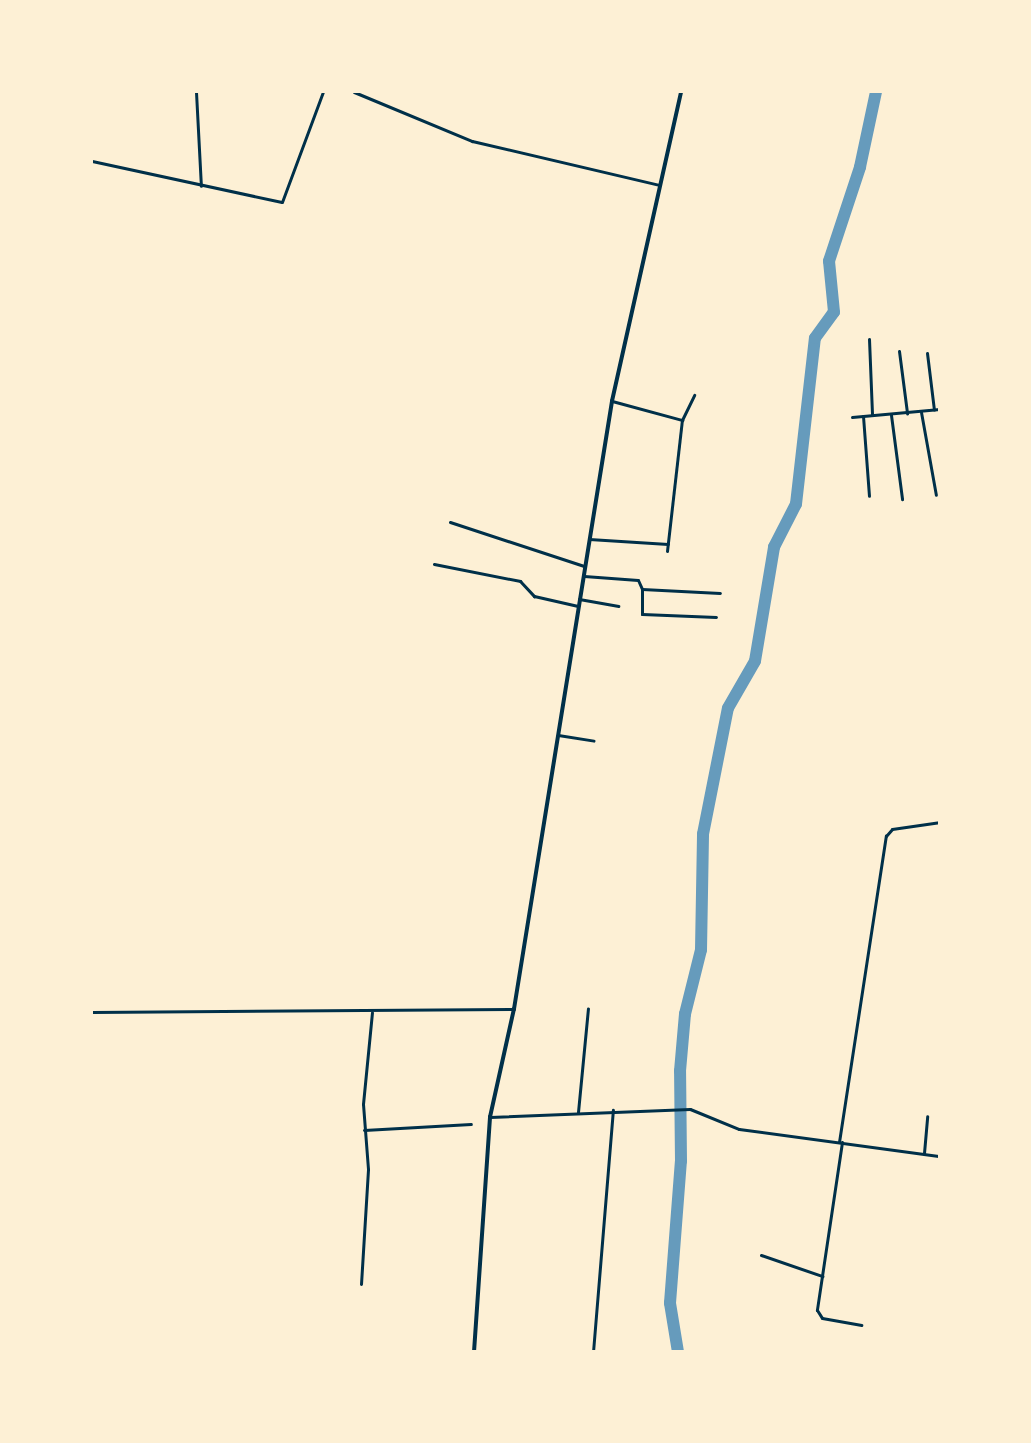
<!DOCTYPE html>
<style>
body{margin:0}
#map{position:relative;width:1031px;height:1443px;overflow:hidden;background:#fdf0d5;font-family:Lato,sans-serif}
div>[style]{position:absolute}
.river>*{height:12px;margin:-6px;padding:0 6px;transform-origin:6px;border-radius:6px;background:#669bbc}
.minor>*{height:3px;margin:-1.5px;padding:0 1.5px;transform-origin:1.5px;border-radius:1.5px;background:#003049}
.tertiary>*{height:4px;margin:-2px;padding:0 2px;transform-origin:2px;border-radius:2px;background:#003049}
span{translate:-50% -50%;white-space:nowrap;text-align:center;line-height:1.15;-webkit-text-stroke:4.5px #fdf0d5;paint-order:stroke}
.frame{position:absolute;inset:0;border:93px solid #fdf0d5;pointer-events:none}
</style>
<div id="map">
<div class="river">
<i style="left:678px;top:1352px;width:50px;rotate:-99.3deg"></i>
<i style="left:670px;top:1303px;width:142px;rotate:-85.6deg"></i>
<i style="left:681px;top:1161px;width:90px;rotate:-90.6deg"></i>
<i style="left:680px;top:1071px;width:57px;rotate:-85deg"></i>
<i style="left:685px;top:1014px;width:66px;rotate:-76deg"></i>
<i style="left:701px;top:950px;width:116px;rotate:-89deg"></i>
<i style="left:703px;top:834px;width:128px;rotate:-78.8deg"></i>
<i style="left:728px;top:708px;width:54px;rotate:-60.1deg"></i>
<i style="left:755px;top:661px;width:116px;rotate:-80.5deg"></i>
<i style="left:774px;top:547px;width:48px;rotate:-62.9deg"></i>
<i style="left:796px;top:504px;width:167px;rotate:-83.5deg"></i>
<i style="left:815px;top:338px;width:32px;rotate:-54deg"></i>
<i style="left:834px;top:312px;width:51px;rotate:-95.6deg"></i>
<i style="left:829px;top:261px;width:99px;rotate:-71.7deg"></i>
<i style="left:860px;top:167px;width:77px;rotate:-78deg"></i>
</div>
<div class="minor">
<i style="left:196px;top:92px;width:94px;rotate:87deg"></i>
<i style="left:354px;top:92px;width:128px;rotate:22.6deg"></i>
<i style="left:472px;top:141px;width:192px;rotate:13.2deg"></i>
<i style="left:92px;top:161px;width:194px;rotate:12.2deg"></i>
<i style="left:282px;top:202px;width:117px;rotate:-69.6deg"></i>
<i style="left:869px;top:339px;width:76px;rotate:87.7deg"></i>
<i style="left:899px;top:351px;width:63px;rotate:82.6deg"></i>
<i style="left:927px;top:353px;width:57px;rotate:83deg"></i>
<i style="left:612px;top:401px;width:73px;rotate:15.2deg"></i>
<i style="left:921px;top:412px;width:84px;rotate:79.8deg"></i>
<i style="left:891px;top:415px;width:85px;rotate:82.5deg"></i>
<i style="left:863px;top:416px;width:80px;rotate:85.7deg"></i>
<i style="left:852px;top:417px;width:88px;rotate:-5.2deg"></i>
<i style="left:450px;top:522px;width:141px;rotate:18.2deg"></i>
<i style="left:589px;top:539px;width:79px;rotate:3.6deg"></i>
<i style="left:667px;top:551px;width:132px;rotate:-83.5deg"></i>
<i style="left:682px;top:420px;width:28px;rotate:-64deg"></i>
<i style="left:434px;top:564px;width:88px;rotate:11.2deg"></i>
<i style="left:520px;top:581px;width:21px;rotate:47deg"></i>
<i style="left:534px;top:596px;width:45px;rotate:12.8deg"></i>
<i style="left:584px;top:576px;width:54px;rotate:4.2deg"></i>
<i style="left:638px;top:580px;width:10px;rotate:66deg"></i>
<i style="left:642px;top:589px;width:78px;rotate:2.9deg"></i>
<i style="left:642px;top:589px;width:25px;rotate:90deg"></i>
<i style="left:642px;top:614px;width:74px;rotate:2.3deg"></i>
<i style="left:579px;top:599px;width:40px;rotate:10deg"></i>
<i style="left:558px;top:735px;width:36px;rotate:9deg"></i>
<i style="left:92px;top:1012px;width:422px;rotate:-0.4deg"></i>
<i style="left:578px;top:1112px;width:104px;rotate:-84.5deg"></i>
<i style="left:490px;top:1117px;width:200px;rotate:-2.3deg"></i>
<i style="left:690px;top:1109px;width:53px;rotate:22.2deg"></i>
<i style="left:739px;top:1129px;width:203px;rotate:7.7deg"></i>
<i style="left:364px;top:1130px;width:107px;rotate:-3.2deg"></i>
<i style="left:839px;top:1142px;width:310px;rotate:-81.3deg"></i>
<i style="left:886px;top:836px;width:9px;rotate:-49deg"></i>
<i style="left:892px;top:829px;width:49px;rotate:-8.3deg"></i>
<i style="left:842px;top:1142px;width:170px;rotate:98.5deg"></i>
<i style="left:817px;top:1310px;width:9px;rotate:58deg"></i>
<i style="left:822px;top:1318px;width:40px;rotate:10deg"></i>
<i style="left:924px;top:1153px;width:37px;rotate:-85deg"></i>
<i style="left:761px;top:1255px;width:65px;rotate:19deg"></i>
<i style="left:361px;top:1284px;width:115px;rotate:-86.5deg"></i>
<i style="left:368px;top:1169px;width:65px;rotate:-94.4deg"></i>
<i style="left:363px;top:1104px;width:92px;rotate:-84.4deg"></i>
<i style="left:593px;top:1352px;width:243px;rotate:-85.3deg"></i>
</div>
<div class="tertiary">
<i style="left:474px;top:1352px;width:236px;rotate:-86.1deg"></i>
<i style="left:490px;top:1117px;width:111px;rotate:-77.5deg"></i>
<i style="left:514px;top:1009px;width:616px;rotate:-80.84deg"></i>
<i style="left:612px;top:401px;width:317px;rotate:-77.4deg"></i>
</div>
<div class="frame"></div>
</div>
